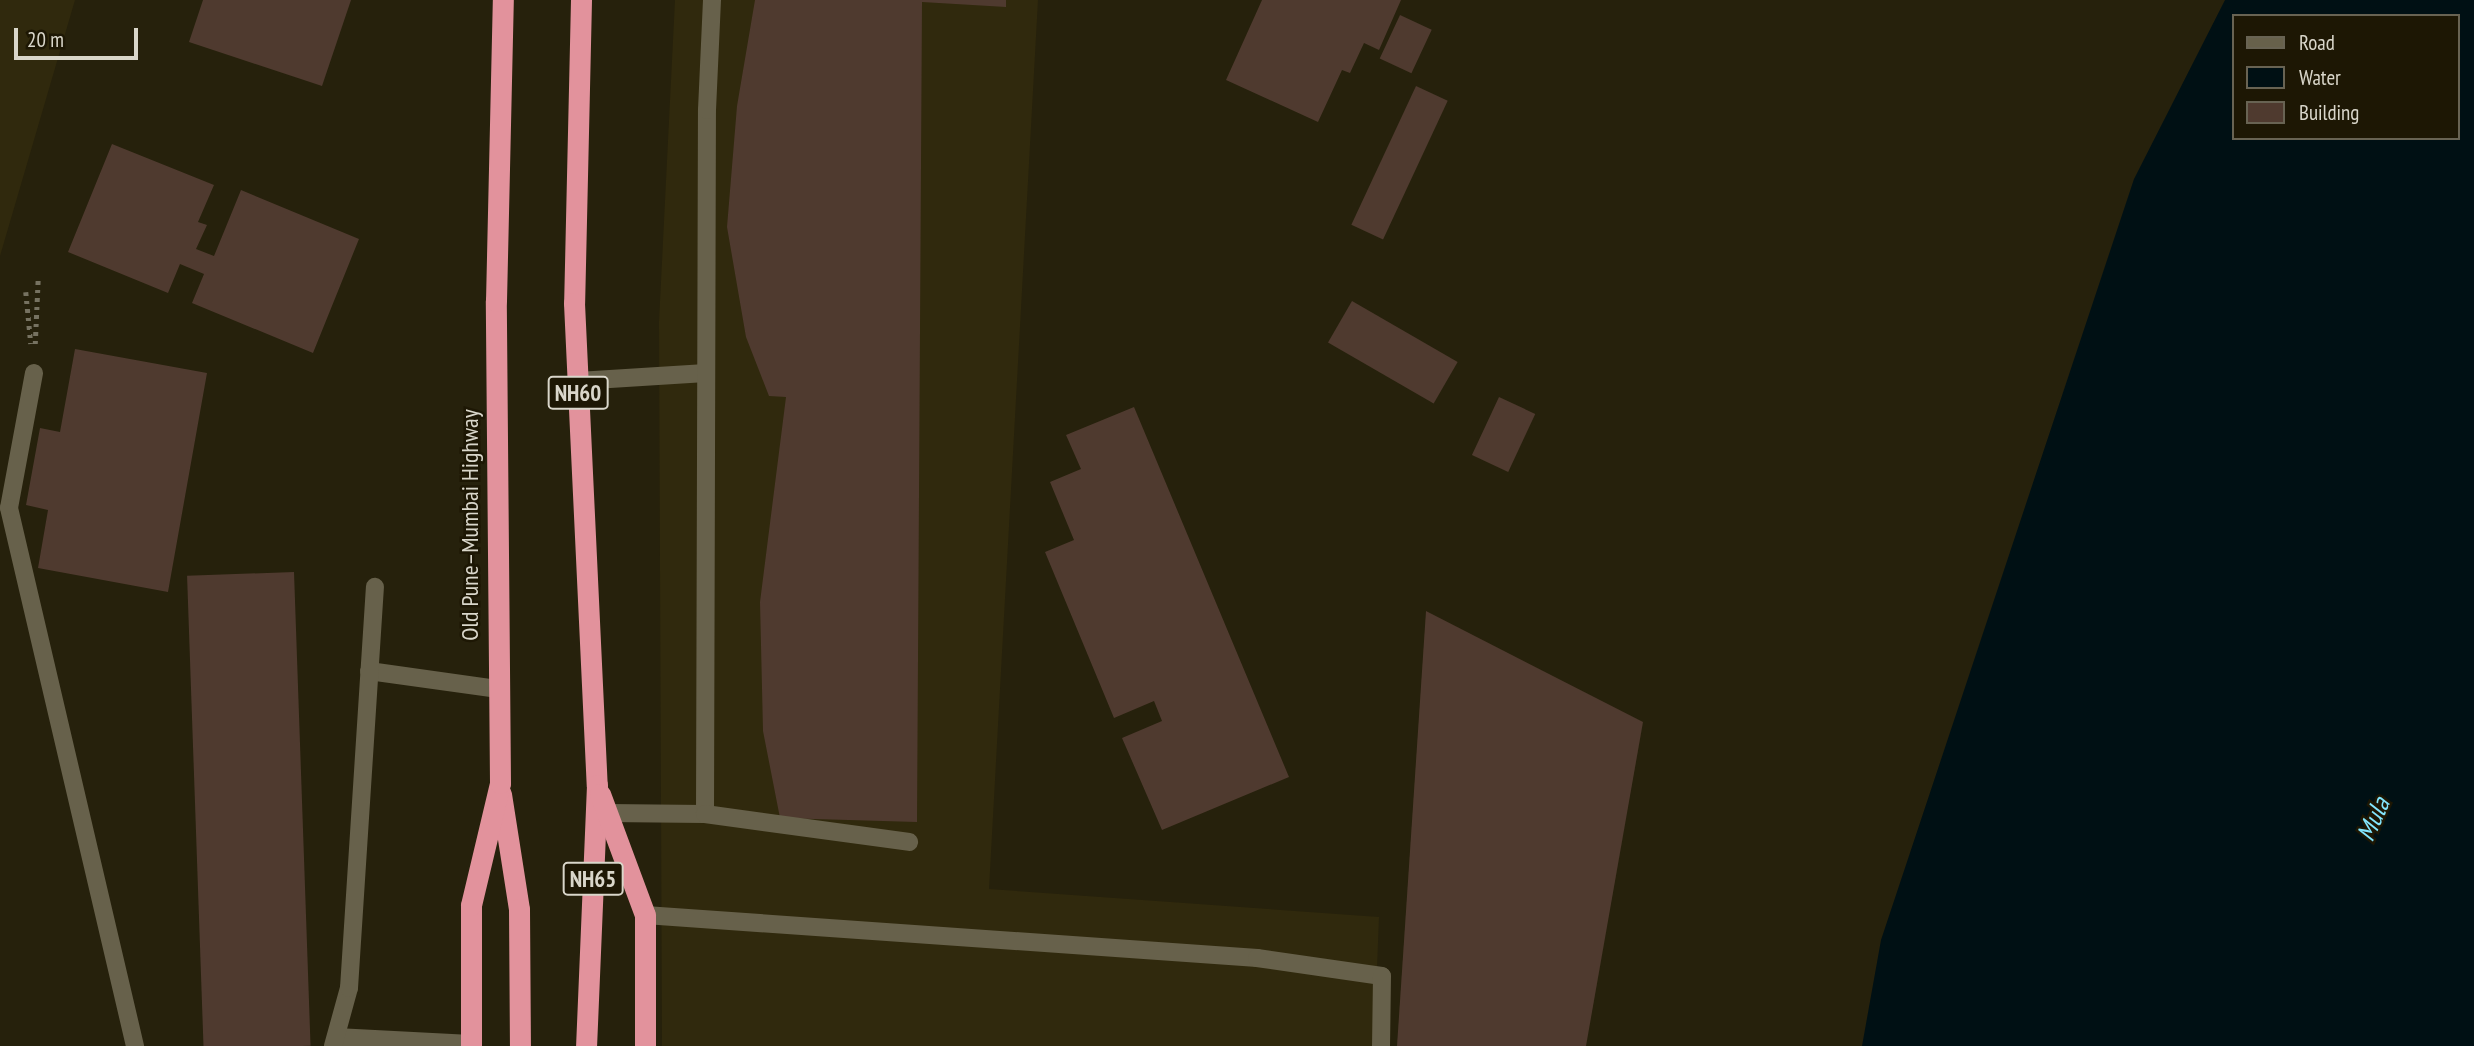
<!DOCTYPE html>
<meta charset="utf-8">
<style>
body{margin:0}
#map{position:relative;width:2474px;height:1046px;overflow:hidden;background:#26210c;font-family:"PT Sans Narrow",sans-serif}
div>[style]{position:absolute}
.built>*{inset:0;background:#30290d}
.water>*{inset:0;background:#001014}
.building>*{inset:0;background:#4f3a2f;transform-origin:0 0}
.path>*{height:4.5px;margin-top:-2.25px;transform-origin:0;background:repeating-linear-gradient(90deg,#767261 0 3.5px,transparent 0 8.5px)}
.minor>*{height:18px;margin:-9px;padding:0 9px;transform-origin:9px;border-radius:9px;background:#67614b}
.highway>*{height:21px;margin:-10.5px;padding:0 10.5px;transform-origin:10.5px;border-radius:10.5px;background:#e2929c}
span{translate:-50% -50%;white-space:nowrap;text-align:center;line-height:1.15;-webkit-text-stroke:5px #1d1704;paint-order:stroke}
.shield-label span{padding:2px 5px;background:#1d1704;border:2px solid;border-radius:5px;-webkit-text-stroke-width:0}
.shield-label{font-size:23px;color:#d9d6ca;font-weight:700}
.street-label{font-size:24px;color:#d9d6ca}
.water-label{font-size:26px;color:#83e5fd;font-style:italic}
.legend{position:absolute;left:2232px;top:14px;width:228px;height:126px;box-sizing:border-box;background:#1d1704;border:2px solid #686353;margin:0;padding:9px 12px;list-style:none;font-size:21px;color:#d9d6ca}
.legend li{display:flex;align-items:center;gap:14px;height:35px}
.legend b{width:35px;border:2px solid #686353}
.scale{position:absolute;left:14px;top:28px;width:124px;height:32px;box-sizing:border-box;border:4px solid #d9d6ca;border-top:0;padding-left:9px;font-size:21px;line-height:24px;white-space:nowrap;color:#d9d6ca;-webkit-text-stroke:5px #1d1704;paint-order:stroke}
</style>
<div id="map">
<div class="built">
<i style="clip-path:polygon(0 0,75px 0,0 256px)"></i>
<i style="clip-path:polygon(675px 0,1038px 0,989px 889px,1379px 917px,1374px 1046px,662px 1046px,659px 322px)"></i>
</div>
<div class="water">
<i style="clip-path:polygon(evenodd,2225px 0,2474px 0,2474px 1046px,1862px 1046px,1881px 940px,2134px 179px,2225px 0,2234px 16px,2458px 16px,2458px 138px,2234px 138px,2234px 16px)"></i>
</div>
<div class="building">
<i style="clip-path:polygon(203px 0,351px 0,322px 86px,189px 42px)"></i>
<i style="clip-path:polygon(755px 0,1006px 0,1006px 7px,922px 2px,917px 822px,780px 818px,763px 731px,760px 602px,786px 397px,769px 396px,746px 337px,727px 227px,737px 106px)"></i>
<i style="clip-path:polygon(1262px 0,1401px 0,1379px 50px,1364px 43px,1350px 73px,1342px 70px,1318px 122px,1226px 80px)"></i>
<i style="left:1400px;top:15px;width:35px;height:48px;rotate:25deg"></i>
<i style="left:1416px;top:86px;width:35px;height:153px;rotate:25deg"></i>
<i style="clip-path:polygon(112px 144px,214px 185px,198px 222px,207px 225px,196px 249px,214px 256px,241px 190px,359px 239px,313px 353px,192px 303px,204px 274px,180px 264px,168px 293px,68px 252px)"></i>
<i style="left:1352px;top:301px;width:122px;height:48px;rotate:30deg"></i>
<i style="clip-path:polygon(75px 349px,207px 373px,168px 592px,38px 568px,48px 510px,26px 505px,40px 428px,60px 432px)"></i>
<i style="left:1499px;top:397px;width:40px;height:64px;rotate:25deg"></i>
<i style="clip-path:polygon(1134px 407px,1289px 777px,1162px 830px,1122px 738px,1162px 721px,1154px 701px,1114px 718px,1045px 552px,1074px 540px,1050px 482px,1081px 469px,1066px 435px)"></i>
<i style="left:294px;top:572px;width:474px;height:107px;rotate:88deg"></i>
<i style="clip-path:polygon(1426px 611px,1643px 722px,1586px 1046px,1397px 1046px)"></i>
</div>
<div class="path">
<i style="left:26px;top:292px;width:52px;rotate:84.5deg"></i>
<i style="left:35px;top:344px;width:65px;rotate:-87.4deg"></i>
</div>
<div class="minor">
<i style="left:34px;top:373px;width:137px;rotate:100.5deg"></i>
<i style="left:9px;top:508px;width:553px;rotate:76.82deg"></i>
<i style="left:578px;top:381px;width:128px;rotate:-3.6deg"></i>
<i style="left:369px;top:671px;width:129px;rotate:8deg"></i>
<i style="left:607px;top:813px;width:98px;rotate:0.6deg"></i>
<i style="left:705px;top:814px;width:704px;rotate:-89.84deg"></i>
<i style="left:707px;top:110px;width:110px;rotate:-87.4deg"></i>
<i style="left:705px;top:814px;width:206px;rotate:7.8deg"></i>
<i style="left:645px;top:915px;width:614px;rotate:4.02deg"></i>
<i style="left:1257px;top:958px;width:126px;rotate:8.2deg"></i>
<i style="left:1382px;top:976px;width:70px;rotate:90.8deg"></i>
<i style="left:336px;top:1037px;width:135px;rotate:3deg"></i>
<i style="left:333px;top:1046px;width:60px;rotate:-74.6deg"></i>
<i style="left:349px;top:988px;width:402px;rotate:-86.3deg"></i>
</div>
<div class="highway">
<i style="left:581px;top:0;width:303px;rotate:91.3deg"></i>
<i style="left:574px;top:303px;width:483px;rotate:87.3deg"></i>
<i style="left:597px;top:785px;width:261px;rotate:92.4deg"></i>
<i style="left:501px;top:794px;width:116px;rotate:81.1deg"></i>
<i style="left:519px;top:909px;width:137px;rotate:89.6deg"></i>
<i style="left:600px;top:794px;width:129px;rotate:69.6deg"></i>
<i style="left:645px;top:915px;width:131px;rotate:90deg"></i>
<i style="left:471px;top:1046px;width:141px;rotate:-90deg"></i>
<i style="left:471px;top:905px;width:125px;rotate:-76.6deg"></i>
<i style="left:500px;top:783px;width:482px;rotate:-90.5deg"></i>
<i style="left:496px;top:301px;width:301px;rotate:-88.7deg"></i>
</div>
<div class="shield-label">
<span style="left:578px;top:393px">NH60</span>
<span style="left:593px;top:879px">NH65</span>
</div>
<div class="street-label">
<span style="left:470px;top:525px;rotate:-90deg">Old Pune–Mumbai Highway</span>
</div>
<div class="water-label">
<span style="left:2373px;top:819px;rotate:-66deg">Mula</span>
</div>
<ul class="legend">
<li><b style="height:9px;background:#67614b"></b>Road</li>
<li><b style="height:19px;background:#001014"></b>Water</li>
<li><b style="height:19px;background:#4f3a2f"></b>Building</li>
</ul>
<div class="scale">20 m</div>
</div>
